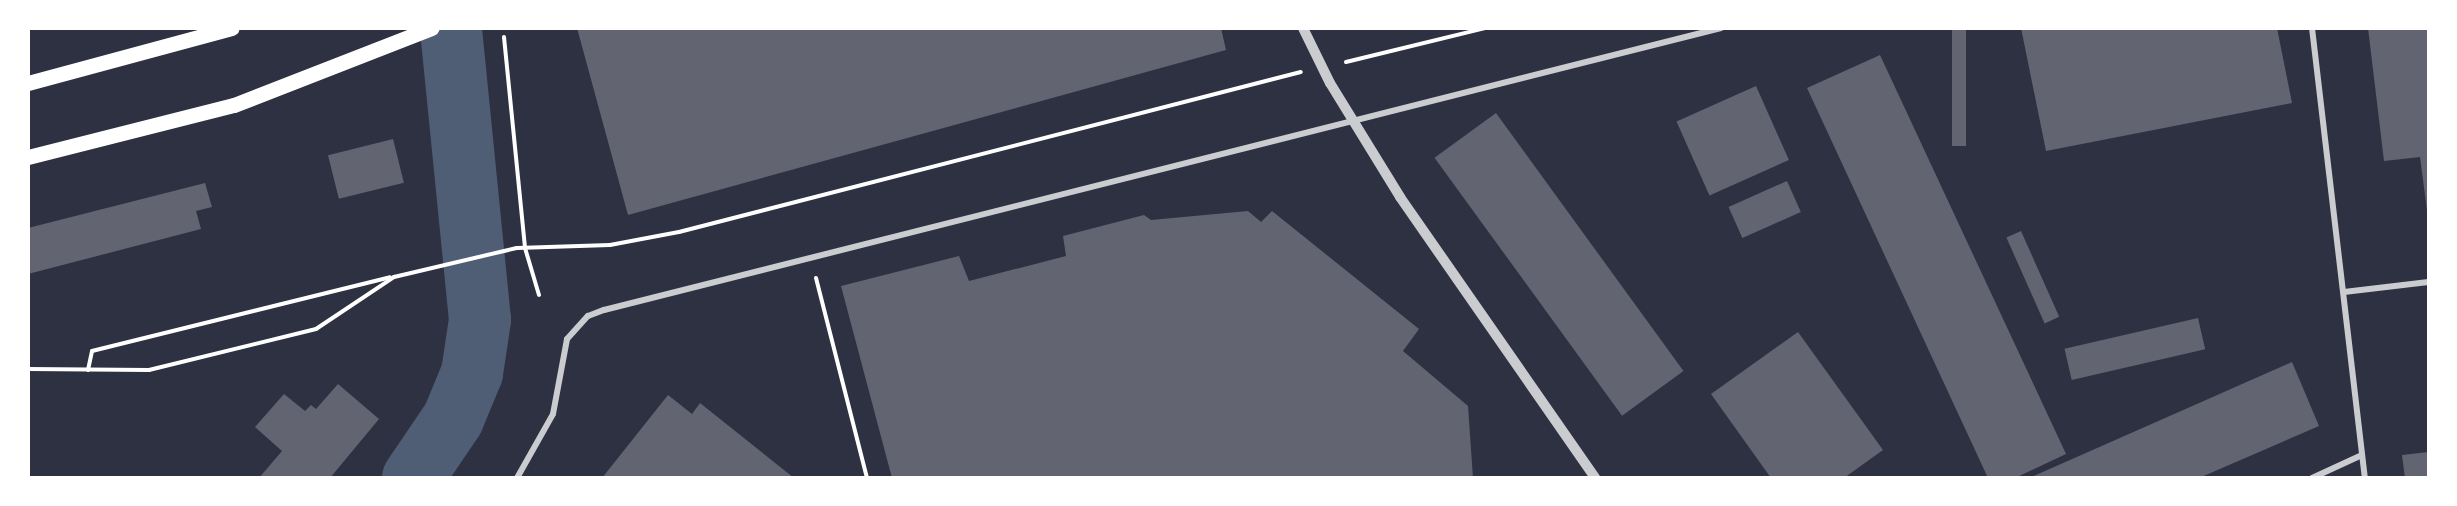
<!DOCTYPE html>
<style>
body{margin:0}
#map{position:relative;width:2457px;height:506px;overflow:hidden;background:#2d3142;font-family:Overpass,sans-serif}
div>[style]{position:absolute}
.river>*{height:62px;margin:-31px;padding:0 31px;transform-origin:31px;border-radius:31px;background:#4f5d75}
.building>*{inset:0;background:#626471;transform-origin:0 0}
.path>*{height:4px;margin:-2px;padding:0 2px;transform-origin:2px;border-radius:2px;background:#fff}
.minor>*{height:6px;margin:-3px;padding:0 3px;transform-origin:3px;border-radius:3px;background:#caccd0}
.tertiary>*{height:10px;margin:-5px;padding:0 5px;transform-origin:5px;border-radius:5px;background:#caccd0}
.primary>*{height:15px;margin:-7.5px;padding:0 7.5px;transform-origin:7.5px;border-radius:7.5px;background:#fff}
span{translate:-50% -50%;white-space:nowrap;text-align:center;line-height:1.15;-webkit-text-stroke:6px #fff;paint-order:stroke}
.frame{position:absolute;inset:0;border:30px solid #fff;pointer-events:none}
</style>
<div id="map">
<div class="river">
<i style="left:413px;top:478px;width:71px;rotate:-55.9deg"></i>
<i style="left:453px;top:419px;width:50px;rotate:-67.6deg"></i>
<i style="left:472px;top:373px;width:54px;rotate:-81.4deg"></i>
<i style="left:480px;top:320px;width:293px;rotate:-95.7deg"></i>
</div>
<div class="building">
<i style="clip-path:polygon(577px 28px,1221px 28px,1226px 50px,628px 215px)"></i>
<i style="left:1952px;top:28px;width:14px;height:118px"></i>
<i style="clip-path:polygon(2021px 28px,2277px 28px,2292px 103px,2046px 151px)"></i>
<i style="clip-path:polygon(2368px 28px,2428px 28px,2428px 218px,2420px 157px,2384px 161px)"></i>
<i style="clip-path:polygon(1880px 55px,2066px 454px,2015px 478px,1988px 478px,1807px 88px)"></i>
<i style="left:1756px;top:86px;width:81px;height:87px;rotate:66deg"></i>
<i style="left:1496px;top:113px;width:319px;height:76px;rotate:54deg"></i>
<i style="left:393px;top:139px;width:45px;height:67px;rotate:76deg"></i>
<i style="left:1787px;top:181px;width:34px;height:64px;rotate:66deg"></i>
<i style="clip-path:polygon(205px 183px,212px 207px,196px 211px,201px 229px,28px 274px,28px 228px)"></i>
<i style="clip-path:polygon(1248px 211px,1261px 222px,1272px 211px,1419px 329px,1403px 351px,1468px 406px,1473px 478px,892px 478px,841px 286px,959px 256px,969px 281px,1066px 256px,1063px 236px,1144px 215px,1151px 220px)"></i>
<i style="left:2021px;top:231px;width:94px;height:16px;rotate:66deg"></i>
<i style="left:2198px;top:318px;width:32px;height:137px;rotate:77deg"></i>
<i style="clip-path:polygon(1798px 332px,1883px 450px,1844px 478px,1771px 478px,1711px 394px)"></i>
<i style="clip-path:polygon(2292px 362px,2319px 426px,2199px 478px,2029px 478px)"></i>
<i style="clip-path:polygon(338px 384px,379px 419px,330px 478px,259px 478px,282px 451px,255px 427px,284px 394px,305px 411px,311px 405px,316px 409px)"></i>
<i style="clip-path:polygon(668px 395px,692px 414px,700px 403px,794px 478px,602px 478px)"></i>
<i style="clip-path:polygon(2428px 452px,2428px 478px,2405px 478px,2402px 455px)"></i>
</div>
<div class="path">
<i style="left:504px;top:37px;width:212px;rotate:84.3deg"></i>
<i style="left:525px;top:248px;width:49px;rotate:73.4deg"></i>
<i style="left:1346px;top:62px;width:143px;rotate:-13.7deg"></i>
<i style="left:816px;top:278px;width:206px;rotate:75.7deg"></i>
<i style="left:28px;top:369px;width:121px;rotate:0.5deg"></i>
<i style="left:149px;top:370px;width:172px;rotate:-13.8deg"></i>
<i style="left:316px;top:329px;width:94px;rotate:-33.7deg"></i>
<i style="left:394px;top:277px;width:126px;rotate:-13.3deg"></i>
<i style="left:517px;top:248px;width:93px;rotate:-1.8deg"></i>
<i style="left:610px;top:245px;width:70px;rotate:-10.7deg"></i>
<i style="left:679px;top:232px;width:642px;rotate:-14.43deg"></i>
<i style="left:88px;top:370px;width:19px;rotate:-78deg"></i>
<i style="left:92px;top:351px;width:307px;rotate:-13.9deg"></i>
</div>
<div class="minor">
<i style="left:2312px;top:28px;width:453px;rotate:83.3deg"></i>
<i style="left:2344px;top:292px;width:85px;rotate:-6.8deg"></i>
<i style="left:517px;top:478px;width:73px;rotate:-60.6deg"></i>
<i style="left:553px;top:414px;width:76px;rotate:-79.4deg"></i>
<i style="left:567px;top:339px;width:31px;rotate:-48deg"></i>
<i style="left:588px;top:316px;width:17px;rotate:-21deg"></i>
<i style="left:604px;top:310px;width:1152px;rotate:-14.17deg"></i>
<i style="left:2312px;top:478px;width:55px;rotate:-24.7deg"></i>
</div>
<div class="tertiary">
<i style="left:1303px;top:28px;width:61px;rotate:63.9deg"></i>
<i style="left:1330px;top:83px;width:134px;rotate:58.4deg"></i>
<i style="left:1400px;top:197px;width:342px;rotate:55.2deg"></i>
</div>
<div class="primary">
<i style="left:28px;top:83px;width:211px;rotate:-15.1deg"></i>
<i style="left:28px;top:157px;width:212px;rotate:-14.2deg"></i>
<i style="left:234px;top:105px;width:212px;rotate:-21.3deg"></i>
</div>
<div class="frame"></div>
</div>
